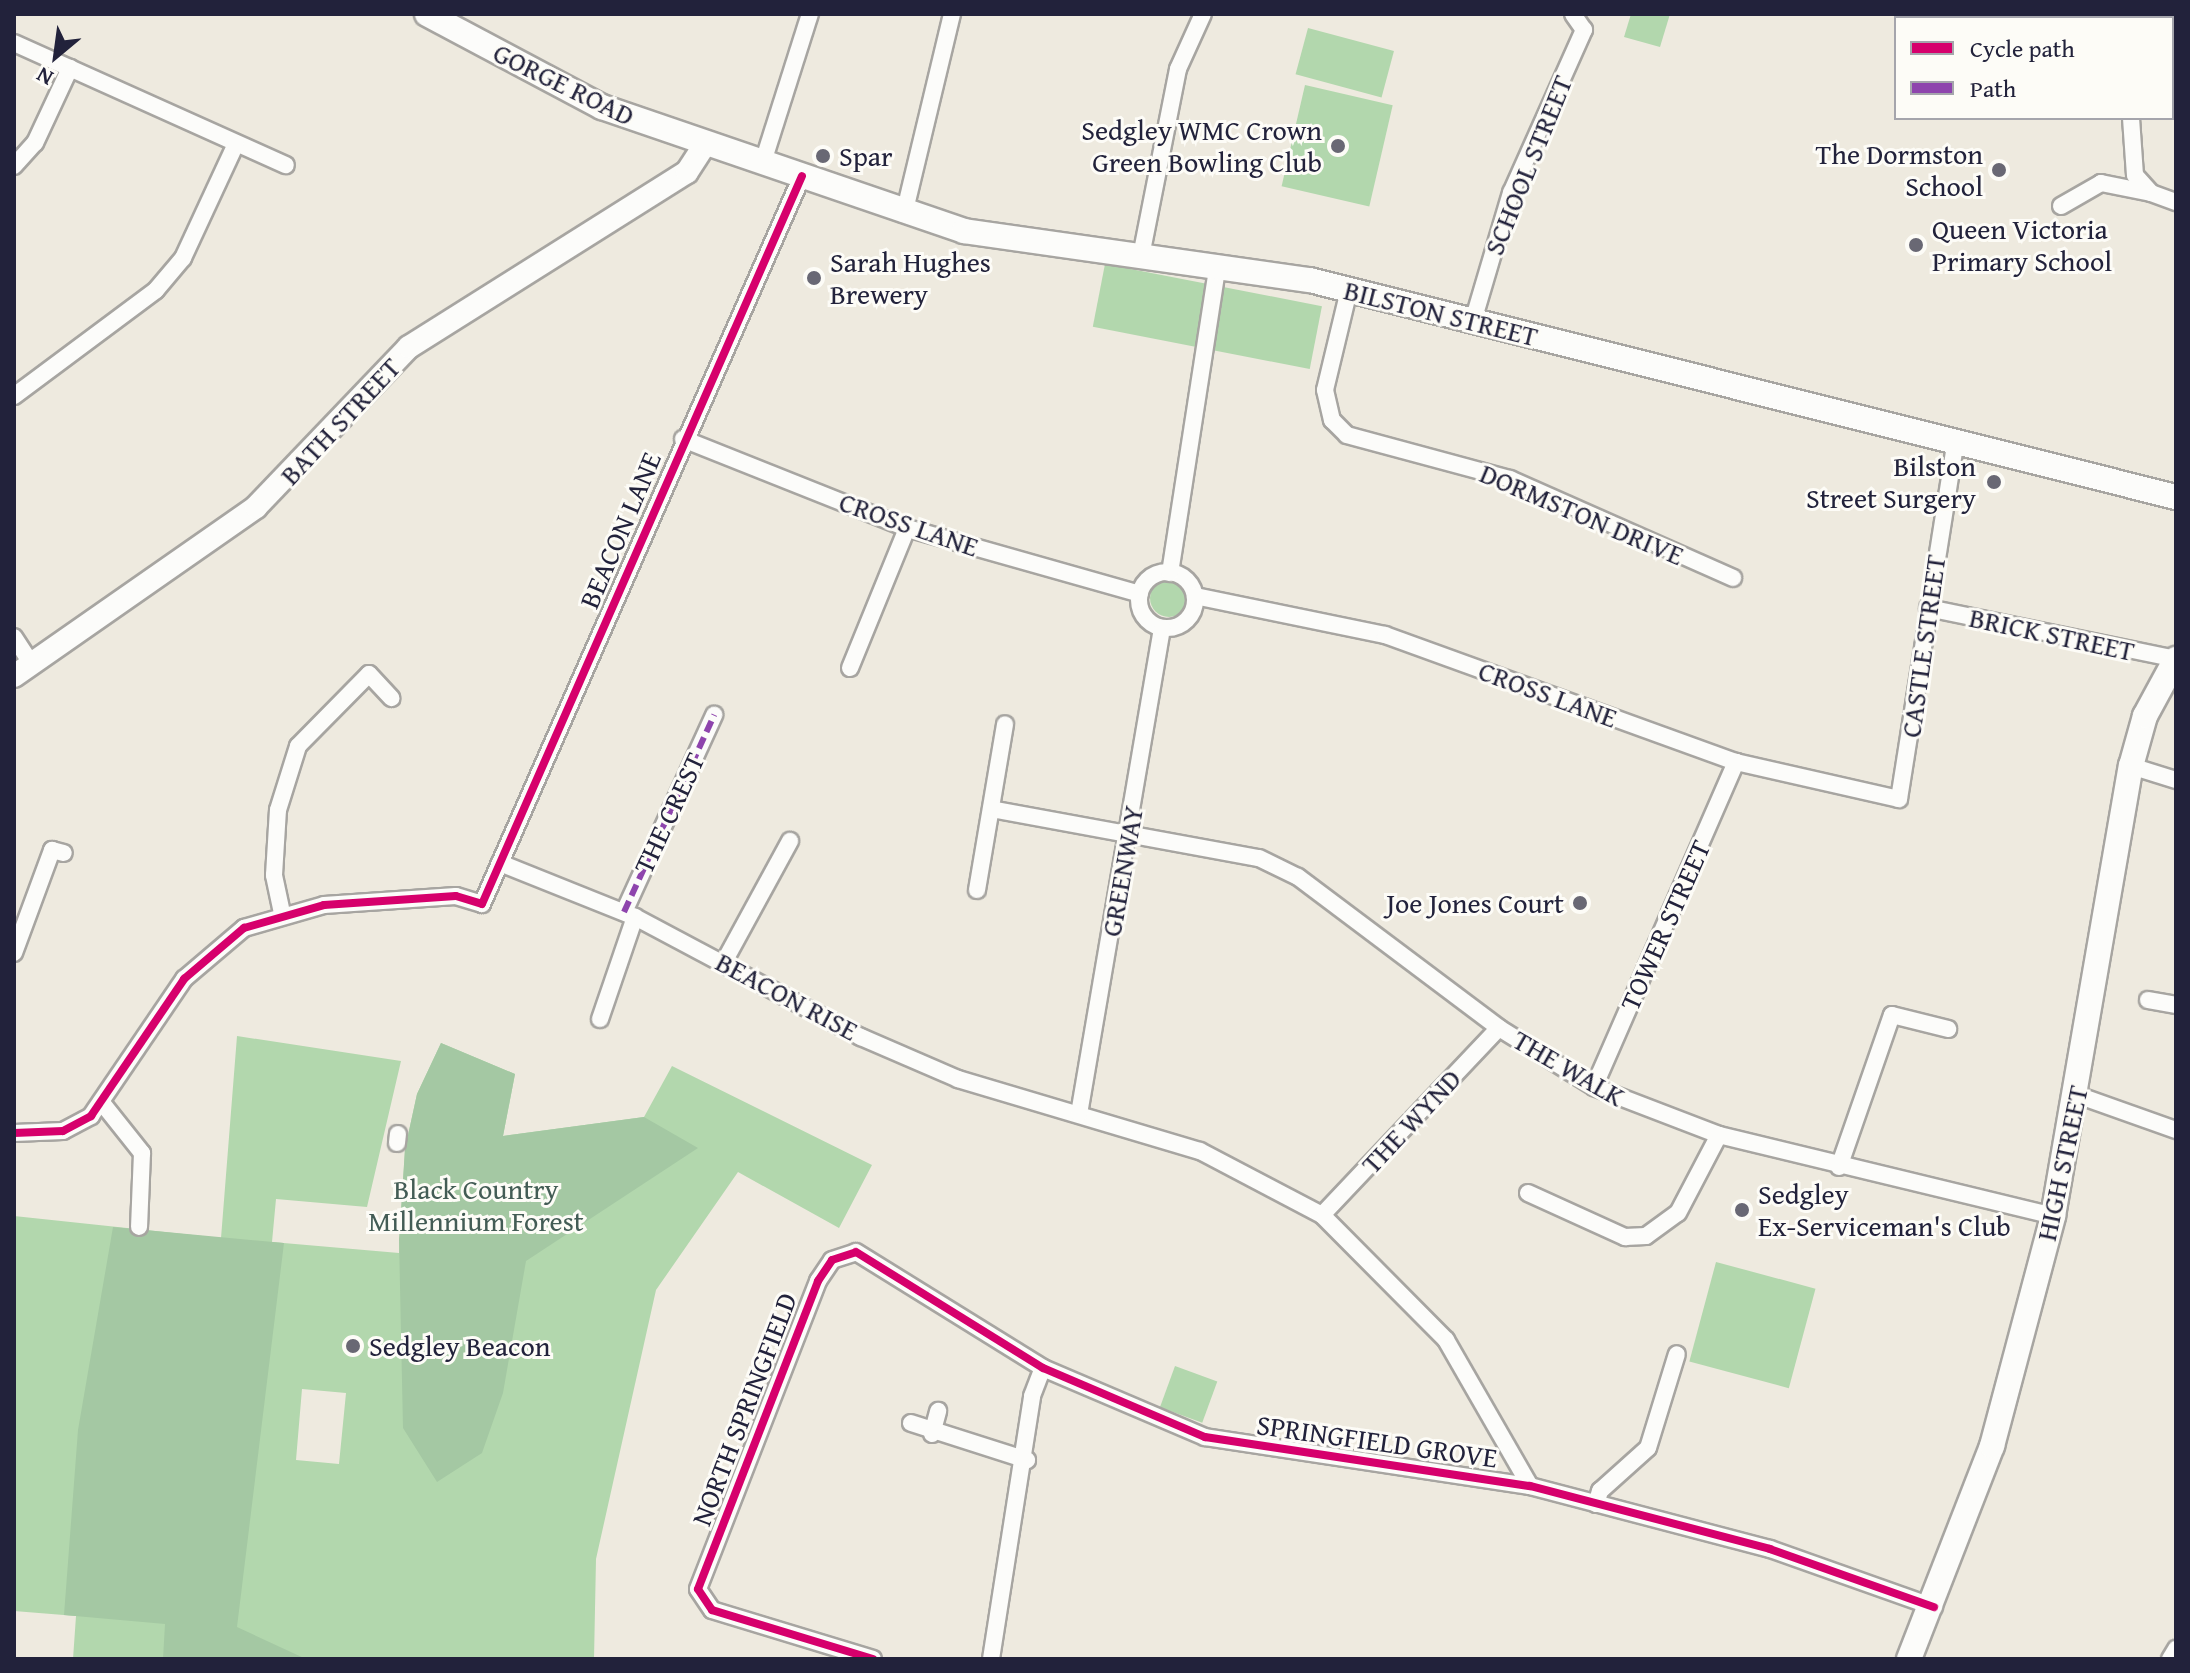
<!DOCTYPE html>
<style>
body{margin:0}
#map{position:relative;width:2190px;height:1673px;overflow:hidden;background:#eeeadf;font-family:"Gentium Book Plus",serif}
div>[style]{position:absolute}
.green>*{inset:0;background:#b2d7ad;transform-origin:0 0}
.round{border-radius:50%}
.forest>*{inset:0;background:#a4c8a3}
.roads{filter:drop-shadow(2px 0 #a7a5a1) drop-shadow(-2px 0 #a7a5a1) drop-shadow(0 2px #a7a5a1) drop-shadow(0 -2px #a7a5a1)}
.street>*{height:16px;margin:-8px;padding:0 8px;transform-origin:8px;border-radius:8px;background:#fcfcfa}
.street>.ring{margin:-8px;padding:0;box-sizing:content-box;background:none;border:16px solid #fcfcfa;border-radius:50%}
.secondary>*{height:22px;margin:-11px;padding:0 11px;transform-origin:11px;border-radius:11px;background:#fcfcfa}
.primary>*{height:24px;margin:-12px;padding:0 12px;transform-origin:12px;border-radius:12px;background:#fcfcfa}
.quiet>*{height:6px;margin-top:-3px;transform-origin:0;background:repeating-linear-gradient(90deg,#8e44ad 0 12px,transparent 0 18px)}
.cycleway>*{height:8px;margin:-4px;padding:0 4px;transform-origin:4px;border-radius:4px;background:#d6006c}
.dots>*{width:22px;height:22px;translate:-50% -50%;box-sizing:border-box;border:4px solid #fdfcf7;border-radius:50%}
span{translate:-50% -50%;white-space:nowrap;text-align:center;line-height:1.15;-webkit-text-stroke:6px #fdfcf7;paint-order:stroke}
.street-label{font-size:28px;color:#22223b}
.poi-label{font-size:28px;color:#22223b}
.right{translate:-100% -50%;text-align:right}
.left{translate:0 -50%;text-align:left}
.park-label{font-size:28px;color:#435c55}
.frame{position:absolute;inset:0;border:16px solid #22223b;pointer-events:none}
.legend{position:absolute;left:1894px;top:16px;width:280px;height:104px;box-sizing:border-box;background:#fdfcf7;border:2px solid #a5a5ac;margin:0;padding:10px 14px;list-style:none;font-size:24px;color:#22223b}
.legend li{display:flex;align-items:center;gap:16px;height:40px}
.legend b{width:40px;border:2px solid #a5a5ac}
.north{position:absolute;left:16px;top:16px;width:80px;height:80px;-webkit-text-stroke:6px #fdfcf7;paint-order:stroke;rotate:209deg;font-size:22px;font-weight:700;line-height:32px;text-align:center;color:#22223b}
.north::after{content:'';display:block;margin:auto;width:28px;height:36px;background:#22223b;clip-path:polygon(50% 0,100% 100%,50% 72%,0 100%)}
</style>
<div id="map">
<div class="green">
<i style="clip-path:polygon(1631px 14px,1670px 14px,1660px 47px,1624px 37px)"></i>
<i style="left:1308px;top:28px;width:89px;height:48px;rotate:15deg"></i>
<i style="left:1305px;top:85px;width:90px;height:104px;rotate:13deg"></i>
<i style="left:1105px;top:264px;width:221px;height:64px;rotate:11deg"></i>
<i class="round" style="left:1150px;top:579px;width:38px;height:38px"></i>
<i style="clip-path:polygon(evenodd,237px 1036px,401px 1061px,367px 1207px,276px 1199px,272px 1242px,399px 1253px,405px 1149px,417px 1094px,441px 1043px,515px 1074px,503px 1136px,644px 1117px,672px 1066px,872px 1165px,839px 1228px,738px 1172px,656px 1290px,596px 1559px,594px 1659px,73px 1659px,76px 1616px,14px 1611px,14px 1216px,221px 1238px,237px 1036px,302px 1389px,346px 1393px,339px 1464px,296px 1460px,302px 1389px)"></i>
<i style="left:1716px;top:1262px;width:103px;height:103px;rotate:15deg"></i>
<i style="left:1175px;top:1366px;width:45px;height:44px;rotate:20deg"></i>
</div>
<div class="forest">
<i style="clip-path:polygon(441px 1043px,515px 1074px,503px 1136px,644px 1117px,698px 1148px,526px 1261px,503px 1393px,482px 1453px,437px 1482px,403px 1428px,399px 1239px,405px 1149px,417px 1094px)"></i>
<i style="clip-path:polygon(113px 1227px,284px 1243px,237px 1627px,306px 1659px,163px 1659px,165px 1624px,64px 1615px,78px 1430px)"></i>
</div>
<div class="roads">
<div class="street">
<i style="left:2167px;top:18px;width:4px;rotate:-76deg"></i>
<i style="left:14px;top:43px;width:298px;rotate:24.2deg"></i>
<i style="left:2131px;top:118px;width:57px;rotate:86deg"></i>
<i style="left:2135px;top:175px;width:24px;rotate:48deg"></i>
<i style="left:2151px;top:193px;width:27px;rotate:20deg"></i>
<i style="left:763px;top:162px;width:155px;rotate:-72.4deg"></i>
<i style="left:14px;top:166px;width:31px;rotate:-48deg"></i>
<i style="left:35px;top:143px;width:83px;rotate:-65deg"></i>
<i style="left:2061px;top:206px;width:46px;rotate:-29.9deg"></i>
<i style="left:2101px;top:183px;width:51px;rotate:11.3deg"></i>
<i style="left:904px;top:214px;width:206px;rotate:-76.5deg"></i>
<i style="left:1142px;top:251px;width:186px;rotate:-78.8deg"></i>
<i style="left:1178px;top:69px;width:60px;rotate:-65.6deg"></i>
<i style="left:1349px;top:290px;width:103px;rotate:103.5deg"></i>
<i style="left:1325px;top:390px;width:31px;rotate:77deg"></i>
<i style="left:1332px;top:420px;width:21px;rotate:45deg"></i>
<i style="left:1347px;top:435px;width:169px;rotate:15.1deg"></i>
<i style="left:1510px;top:479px;width:244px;rotate:23.9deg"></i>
<i style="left:1473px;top:321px;width:134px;rotate:-73.5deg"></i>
<i style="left:1511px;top:193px;width:179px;rotate:-65.9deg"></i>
<i style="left:1584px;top:30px;width:19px;rotate:-125deg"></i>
<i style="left:14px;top:396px;width:177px;rotate:-36.7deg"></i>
<i style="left:156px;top:290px;width:42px;rotate:-49.8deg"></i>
<i style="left:183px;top:258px;width:126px;rotate:-65.1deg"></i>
<i style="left:683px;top:439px;width:241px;rotate:21.7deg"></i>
<i style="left:907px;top:528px;width:242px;rotate:15.8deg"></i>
<i class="ring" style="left:1139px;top:572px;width:40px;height:40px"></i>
<i style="left:1170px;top:573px;width:313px;rotate:-81.2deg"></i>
<i style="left:1195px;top:596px;width:194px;rotate:11.6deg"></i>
<i style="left:1385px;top:635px;width:373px;rotate:19.9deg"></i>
<i style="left:1736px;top:762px;width:167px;rotate:12.8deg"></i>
<i style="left:1899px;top:799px;width:358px;rotate:-81deg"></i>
<i style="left:1928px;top:608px;width:253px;rotate:11.6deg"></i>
<i style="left:14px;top:637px;width:30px;rotate:57deg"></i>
<i style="left:850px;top:668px;width:151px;rotate:-67.8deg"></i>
<i style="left:2131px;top:766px;width:47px;rotate:17.3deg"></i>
<i style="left:991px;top:809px;width:272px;rotate:10.4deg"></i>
<i style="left:1259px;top:858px;width:43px;rotate:26deg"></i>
<i style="left:1298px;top:877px;width:251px;rotate:36.9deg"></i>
<i style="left:1499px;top:1028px;width:112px;rotate:31.8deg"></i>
<i style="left:1594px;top:1087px;width:134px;rotate:21deg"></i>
<i style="left:1719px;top:1135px;width:344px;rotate:13.6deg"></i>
<i style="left:500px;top:863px;width:145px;rotate:21.8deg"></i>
<i style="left:635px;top:917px;width:256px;rotate:28deg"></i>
<i style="left:861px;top:1037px;width:106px;rotate:23.4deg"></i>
<i style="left:958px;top:1079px;width:252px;rotate:16.6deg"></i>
<i style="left:1200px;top:1151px;width:138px;rotate:27.7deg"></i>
<i style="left:1322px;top:1215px;width:176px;rotate:45.2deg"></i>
<i style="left:1446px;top:1340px;width:168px;rotate:60.1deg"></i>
<i style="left:977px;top:890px;width:168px;rotate:-80.4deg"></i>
<i style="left:624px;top:912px;width:217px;rotate:-65.4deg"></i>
<i style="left:282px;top:913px;width:39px;rotate:-102deg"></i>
<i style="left:274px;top:875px;width:65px;rotate:-86.5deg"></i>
<i style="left:278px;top:810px;width:67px;rotate:-72.6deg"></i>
<i style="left:298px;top:746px;width:101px;rotate:-45.4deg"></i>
<i style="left:369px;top:674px;width:33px;rotate:47deg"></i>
<i style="left:14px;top:953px;width:110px;rotate:-69.7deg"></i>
<i style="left:52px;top:850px;width:12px;rotate:14deg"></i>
<i style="left:724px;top:962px;width:138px;rotate:-61.4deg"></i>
<i style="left:2148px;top:1000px;width:28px;rotate:10deg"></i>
<i style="left:600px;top:1019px;width:108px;rotate:-71.1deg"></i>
<i style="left:1594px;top:1087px;width:355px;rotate:-66.4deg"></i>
<i style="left:2077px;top:1095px;width:105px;rotate:19.5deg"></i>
<i style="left:103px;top:1104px;width:63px;rotate:51.5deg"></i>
<i style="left:142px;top:1153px;width:74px;rotate:92.3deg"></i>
<i style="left:1079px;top:1114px;width:493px;rotate:-80.3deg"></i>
<i style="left:14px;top:1133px;width:49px;rotate:-2.3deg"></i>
<i style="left:63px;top:1131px;width:32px;rotate:-28deg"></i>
<i style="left:91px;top:1116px;width:166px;rotate:-55.8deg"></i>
<i style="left:184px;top:979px;width:79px;rotate:-40.4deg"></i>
<i style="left:244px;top:928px;width:83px;rotate:-16deg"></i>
<i style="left:324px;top:905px;width:132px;rotate:-3.9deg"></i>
<i style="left:456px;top:896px;width:27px;rotate:17deg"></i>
<i style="left:482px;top:904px;width:795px;rotate:-66.27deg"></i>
<i style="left:397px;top:1143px;width:9px;rotate:-84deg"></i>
<i style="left:1839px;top:1167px;width:161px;rotate:-70.8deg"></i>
<i style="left:1892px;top:1015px;width:58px;rotate:14deg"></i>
<i style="left:1528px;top:1193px;width:107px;rotate:24.4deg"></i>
<i style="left:1625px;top:1237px;width:21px;rotate:-3deg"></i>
<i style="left:1646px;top:1236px;width:39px;rotate:-36deg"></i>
<i style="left:1678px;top:1213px;width:88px;rotate:-62.3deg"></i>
<i style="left:1322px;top:1215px;width:257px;rotate:-46.6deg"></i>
<i style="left:911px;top:1423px;width:122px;rotate:17.7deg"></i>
<i style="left:932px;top:1434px;width:24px;rotate:-75deg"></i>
<i style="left:1596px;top:1504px;width:14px;rotate:-73deg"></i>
<i style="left:1600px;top:1491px;width:64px;rotate:-41.9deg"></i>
<i style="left:1648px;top:1448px;width:98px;rotate:-72.9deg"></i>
<i style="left:873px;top:1659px;width:168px;rotate:-163.1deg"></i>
<i style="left:712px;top:1610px;width:25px;rotate:-124deg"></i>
<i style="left:698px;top:1589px;width:331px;rotate:-68.7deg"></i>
<i style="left:818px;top:1281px;width:25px;rotate:-56deg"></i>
<i style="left:832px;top:1260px;width:25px;rotate:-18deg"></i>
<i style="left:856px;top:1252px;width:220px;rotate:31.8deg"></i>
<i style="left:1043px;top:1368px;width:176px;rotate:23.1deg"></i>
<i style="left:1205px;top:1437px;width:329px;rotate:8.6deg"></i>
<i style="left:1530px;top:1486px;width:248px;rotate:14.7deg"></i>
<i style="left:1770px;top:1549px;width:174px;rotate:19.5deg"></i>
<i style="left:991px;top:1659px;width:266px;rotate:-81.1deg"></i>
<i style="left:1032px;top:1396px;width:30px;rotate:-69deg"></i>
<i style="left:2170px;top:1659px;width:12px;rotate:-59deg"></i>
</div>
<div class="secondary">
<i style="left:14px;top:676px;width:295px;rotate:-34.9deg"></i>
<i style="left:256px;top:507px;width:221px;rotate:-46.3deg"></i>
<i style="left:409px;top:347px;width:328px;rotate:-32.2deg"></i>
<i style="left:687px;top:172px;width:33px;rotate:-57deg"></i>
</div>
<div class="primary">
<i style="left:427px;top:14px;width:198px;rotate:28deg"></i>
<i style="left:602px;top:107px;width:383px;rotate:18.9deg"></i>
<i style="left:964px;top:231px;width:349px;rotate:8.1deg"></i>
<i style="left:1310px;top:280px;width:893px;rotate:14.07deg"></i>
<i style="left:1909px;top:1659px;width:229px;rotate:-68.7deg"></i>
<i style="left:1992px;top:1446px;width:238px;rotate:-75.1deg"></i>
<i style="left:2053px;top:1216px;width:457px;rotate:-80.2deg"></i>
<i style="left:2131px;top:766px;width:52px;rotate:-74.4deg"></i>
<i style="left:2145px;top:716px;width:65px;rotate:-61.5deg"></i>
</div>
</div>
<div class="quiet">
<i style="left:624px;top:912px;width:217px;rotate:-65.4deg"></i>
</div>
<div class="cycleway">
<i style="left:14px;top:1133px;width:49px;rotate:-2.3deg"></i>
<i style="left:63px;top:1131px;width:32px;rotate:-28deg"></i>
<i style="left:91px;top:1116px;width:166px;rotate:-55.8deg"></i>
<i style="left:184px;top:979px;width:79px;rotate:-40.4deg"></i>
<i style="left:244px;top:928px;width:83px;rotate:-16deg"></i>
<i style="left:324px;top:905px;width:132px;rotate:-3.9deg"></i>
<i style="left:456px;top:896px;width:27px;rotate:17deg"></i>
<i style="left:482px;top:904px;width:795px;rotate:-66.27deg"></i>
<i style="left:873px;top:1659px;width:168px;rotate:-163.1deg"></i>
<i style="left:712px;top:1610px;width:25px;rotate:-124deg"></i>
<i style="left:698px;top:1589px;width:331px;rotate:-68.7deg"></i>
<i style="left:818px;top:1281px;width:25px;rotate:-56deg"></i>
<i style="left:832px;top:1260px;width:25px;rotate:-18deg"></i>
<i style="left:856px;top:1252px;width:220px;rotate:31.8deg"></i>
<i style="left:1043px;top:1368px;width:176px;rotate:23.1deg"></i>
<i style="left:1205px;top:1437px;width:329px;rotate:8.6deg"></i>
<i style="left:1530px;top:1486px;width:248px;rotate:14.7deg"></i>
<i style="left:1770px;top:1549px;width:174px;rotate:19.5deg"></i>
</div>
<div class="dots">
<i style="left:1338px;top:146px;background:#696874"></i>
<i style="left:823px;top:156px;background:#696874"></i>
<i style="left:1999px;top:170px;background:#696874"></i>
<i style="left:1916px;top:245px;background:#696874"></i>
<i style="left:814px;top:278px;background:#696874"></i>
<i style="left:1994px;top:482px;background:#696874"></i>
<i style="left:1580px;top:903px;background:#696874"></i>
<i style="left:1742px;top:1210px;background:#696874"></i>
<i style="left:353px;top:1346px;background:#696874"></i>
</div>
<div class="street-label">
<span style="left:564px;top:84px;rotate:26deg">GORGE ROAD</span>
<span style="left:1528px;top:165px;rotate:-68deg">SCHOOL STREET</span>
<span style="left:1441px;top:313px;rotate:14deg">BILSTON STREET</span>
<span style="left:340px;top:421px;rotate:-47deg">BATH STREET</span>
<span style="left:1582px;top:514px;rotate:23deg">DORMSTON DRIVE</span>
<span style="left:909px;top:524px;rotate:19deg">CROSS LANE</span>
<span style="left:620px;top:530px;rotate:-67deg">BEACON LANE</span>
<span style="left:2052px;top:634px;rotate:12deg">BRICK STREET</span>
<span style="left:1923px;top:646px;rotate:-82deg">CASTLE STREET</span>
<span style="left:1548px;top:694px;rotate:20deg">CROSS LANE</span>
<span style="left:669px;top:813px;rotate:-65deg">THE CREST</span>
<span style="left:1122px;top:871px;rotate:-80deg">GREENWAY</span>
<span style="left:1665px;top:925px;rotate:-66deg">TOWER STREET</span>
<span style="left:787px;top:996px;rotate:28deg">BEACON RISE</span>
<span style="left:1569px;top:1068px;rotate:30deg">THE WALK</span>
<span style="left:1411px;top:1121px;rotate:-47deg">THE WYND</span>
<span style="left:2062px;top:1163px;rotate:-78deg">HIGH STREET</span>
<span style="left:744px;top:1409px;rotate:-69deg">NORTH SPRINGFIELD</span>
<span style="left:1377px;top:1441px;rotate:8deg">SPRINGFIELD GROVE</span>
</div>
<div class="poi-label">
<span class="right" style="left:1322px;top:146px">Sedgley WMC Crown<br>Green Bowling Club</span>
<span class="right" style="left:1983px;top:170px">The Dormston<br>School</span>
<span class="left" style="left:839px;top:156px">Spar</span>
<span class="left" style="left:1932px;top:245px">Queen Victoria<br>Primary School</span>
<span class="left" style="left:830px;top:278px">Sarah Hughes<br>Brewery</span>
<span class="right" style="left:1976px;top:482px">Bilston<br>Street Surgery</span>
<span class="right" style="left:1564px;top:903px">Joe Jones Court</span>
<span class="left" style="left:1758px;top:1210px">Sedgley<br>Ex-Serviceman's Club</span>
<span class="left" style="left:369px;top:1346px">Sedgley Beacon</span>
</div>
<div class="park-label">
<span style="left:476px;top:1205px">Black Country<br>Millennium Forest</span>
</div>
<div class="frame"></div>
<ul class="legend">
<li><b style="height:10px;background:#d6006c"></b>Cycle path</li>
<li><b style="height:10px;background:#8e44ad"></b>Path</li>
</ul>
<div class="north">N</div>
</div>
